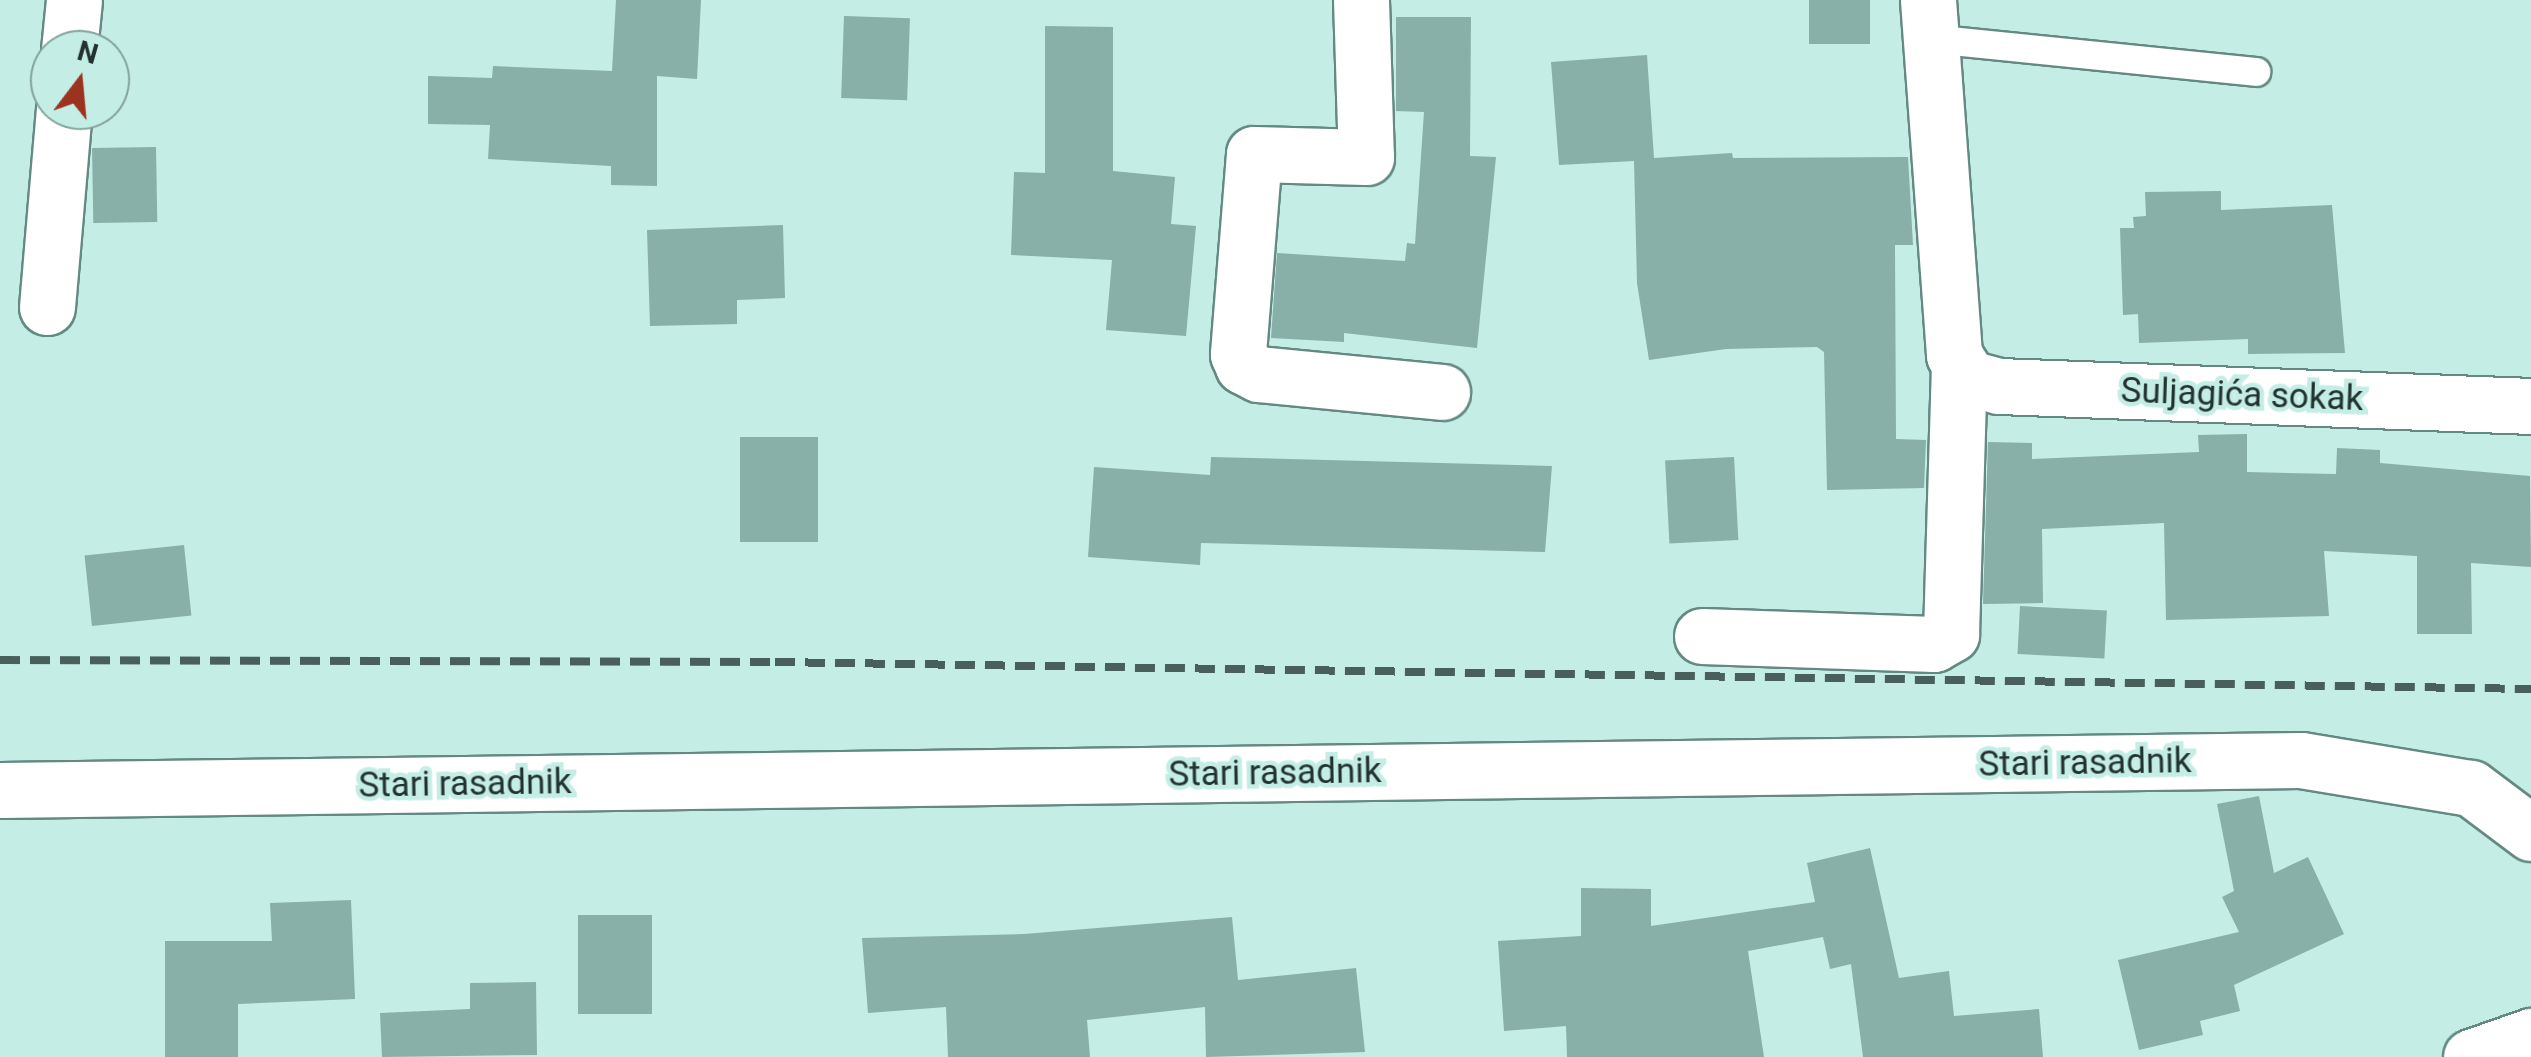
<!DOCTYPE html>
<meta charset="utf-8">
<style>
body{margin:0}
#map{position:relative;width:2531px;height:1057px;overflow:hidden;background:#c4ede5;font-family:Roboto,sans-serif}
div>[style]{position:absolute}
.building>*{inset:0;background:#88afa8;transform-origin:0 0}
.roads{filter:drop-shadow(2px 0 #648983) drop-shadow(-2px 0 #648983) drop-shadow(0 2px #648983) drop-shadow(0 -2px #648983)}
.lane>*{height:28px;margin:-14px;padding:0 14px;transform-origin:14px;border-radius:14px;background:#fff}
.street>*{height:55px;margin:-27.5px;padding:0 27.5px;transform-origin:27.5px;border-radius:27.5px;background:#fff}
.rail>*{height:8px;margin-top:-4px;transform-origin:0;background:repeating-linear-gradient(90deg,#495f5b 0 20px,transparent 0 30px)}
span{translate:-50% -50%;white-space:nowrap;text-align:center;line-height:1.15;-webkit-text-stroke:9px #c4ede5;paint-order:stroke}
.street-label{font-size:35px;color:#22322f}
.north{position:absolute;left:30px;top:30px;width:100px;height:100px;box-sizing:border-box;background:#c4ede5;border:2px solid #83a29c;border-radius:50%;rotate:16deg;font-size:28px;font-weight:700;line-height:40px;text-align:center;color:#22322f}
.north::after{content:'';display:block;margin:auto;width:35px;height:45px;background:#9c331f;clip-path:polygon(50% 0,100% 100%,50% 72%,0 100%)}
</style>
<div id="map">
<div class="building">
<i style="clip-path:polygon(616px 0,701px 0,697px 79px,657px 76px,657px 186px,611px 185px,611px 166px,488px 159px,490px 125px,428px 124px,428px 76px,492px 78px,493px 66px,612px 71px)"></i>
<i style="left:1809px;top:0;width:61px;height:44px"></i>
<i style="left:844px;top:16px;width:66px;height:82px;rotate:2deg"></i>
<i style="clip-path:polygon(1396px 17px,1471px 17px,1470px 156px,1496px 157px,1477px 348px,1344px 333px,1344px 342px,1271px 338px,1277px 253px,1405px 261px,1407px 243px,1415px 244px,1424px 112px,1396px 111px)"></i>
<i style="clip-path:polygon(1045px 26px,1113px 27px,1113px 171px,1175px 177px,1171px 224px,1196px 226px,1186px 336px,1106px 330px,1112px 260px,1011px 255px,1014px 172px,1045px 173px)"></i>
<i style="clip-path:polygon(1647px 55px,1654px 158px,1732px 153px,1733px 158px,1908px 157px,1913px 245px,1895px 245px,1896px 439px,1926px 440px,1924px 488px,1827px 490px,1824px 352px,1817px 347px,1726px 349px,1649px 360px,1637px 283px,1634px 161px,1559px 165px,1551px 62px)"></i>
<i style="left:156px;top:147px;width:75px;height:64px;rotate:89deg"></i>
<i style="clip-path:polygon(2221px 191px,2221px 210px,2332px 205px,2345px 353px,2248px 354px,2248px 339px,2139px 343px,2138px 314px,2123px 315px,2120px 228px,2134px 228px,2133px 217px,2146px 216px,2145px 192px)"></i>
<i style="clip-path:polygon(783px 225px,785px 298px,737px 300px,737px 324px,650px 326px,647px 230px)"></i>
<i style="clip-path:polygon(2247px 434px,2247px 472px,2336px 474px,2337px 448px,2380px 450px,2380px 463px,2530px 476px,2531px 567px,2471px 563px,2472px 634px,2417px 634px,2417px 556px,2324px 551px,2329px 616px,2166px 620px,2164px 523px,2042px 529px,2043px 603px,1983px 604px,1988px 442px,2032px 443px,2032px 459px,2199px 452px,2198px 435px)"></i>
<i style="left:740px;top:437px;width:78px;height:105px"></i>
<i style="clip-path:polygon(1211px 457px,1552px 466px,1545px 552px,1201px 543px,1200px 565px,1088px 557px,1094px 467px,1210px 475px)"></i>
<i style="left:1734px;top:457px;width:83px;height:69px;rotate:87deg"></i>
<i style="left:184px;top:545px;width:71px;height:100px;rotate:84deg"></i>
<i style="left:2020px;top:606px;width:87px;height:48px;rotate:3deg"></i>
<i style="clip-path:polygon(2259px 796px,2274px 873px,2308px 857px,2344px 934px,2234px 985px,2240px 1011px,2200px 1021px,2203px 1035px,2139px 1050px,2118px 960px,2239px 932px,2222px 897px,2234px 891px,2217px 804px)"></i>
<i style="clip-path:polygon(1870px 848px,1899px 978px,1949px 971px,1954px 1016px,2039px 1009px,2043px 1057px,1863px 1057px,1851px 964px,1830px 969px,1823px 937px,1748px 951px,1764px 1057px,1567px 1057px,1566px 1026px,1504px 1031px,1498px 941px,1581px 936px,1581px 888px,1651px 889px,1651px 926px,1815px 902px,1807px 863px)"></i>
<i style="clip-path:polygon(351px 900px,355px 999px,238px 1004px,238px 1057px,165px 1057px,165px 941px,272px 941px,270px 903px)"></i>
<i style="left:578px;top:915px;width:74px;height:99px"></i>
<i style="clip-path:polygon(1232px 917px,1238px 980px,1356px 968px,1365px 1052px,1206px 1057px,1205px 1007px,1087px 1020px,1090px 1057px,948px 1057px,946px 1007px,868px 1013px,862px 938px,1024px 934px)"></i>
<i style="clip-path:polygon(536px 982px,537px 1055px,382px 1057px,380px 1013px,470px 1009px,470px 983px)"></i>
</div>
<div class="roads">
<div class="lane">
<i style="left:1932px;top:39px;width:326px;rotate:5.8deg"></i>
</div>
<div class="street">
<i style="left:1361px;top:0;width:157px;rotate:88.2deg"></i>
<i style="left:1366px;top:157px;width:112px;rotate:-178.5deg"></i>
<i style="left:1254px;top:154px;width:201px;rotate:94.6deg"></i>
<i style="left:1238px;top:354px;width:13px;rotate:67deg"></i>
<i style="left:1243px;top:366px;width:18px;rotate:27deg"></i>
<i style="left:1259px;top:374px;width:184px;rotate:5.6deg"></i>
<i style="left:1928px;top:0;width:356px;rotate:85.8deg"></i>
<i style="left:1954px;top:355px;width:27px;rotate:57deg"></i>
<i style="left:1969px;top:378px;width:31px;rotate:15deg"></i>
<i style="left:1999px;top:386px;width:532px;rotate:2.15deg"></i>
<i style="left:69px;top:50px;width:50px;rotate:-84.3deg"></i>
<i style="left:47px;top:307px;width:198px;rotate:-85.1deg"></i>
<i style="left:1702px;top:636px;width:232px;rotate:2deg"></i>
<i style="left:1934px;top:644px;width:20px;rotate:-30deg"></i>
<i style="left:1951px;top:634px;width:266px;rotate:-88.3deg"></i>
<i style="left:0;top:790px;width:2301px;rotate:-0.75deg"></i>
<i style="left:2301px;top:760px;width:172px;rotate:9.4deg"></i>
<i style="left:2471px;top:788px;width:75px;rotate:36.9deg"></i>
<i style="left:2471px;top:1057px;width:64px;rotate:-19.3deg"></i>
</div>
</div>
<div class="rail">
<i style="left:0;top:660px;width:775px;rotate:0.15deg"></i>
<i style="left:775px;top:662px;width:1756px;rotate:0.88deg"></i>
</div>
<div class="street-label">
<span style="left:2242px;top:395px;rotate:2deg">Suljagića sokak</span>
<span style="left:2085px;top:763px;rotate:-1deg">Stari rasadnik</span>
<span style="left:1275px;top:773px;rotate:-1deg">Stari rasadnik</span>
<span style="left:465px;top:784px;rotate:-1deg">Stari rasadnik</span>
</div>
<div class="north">N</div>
</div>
